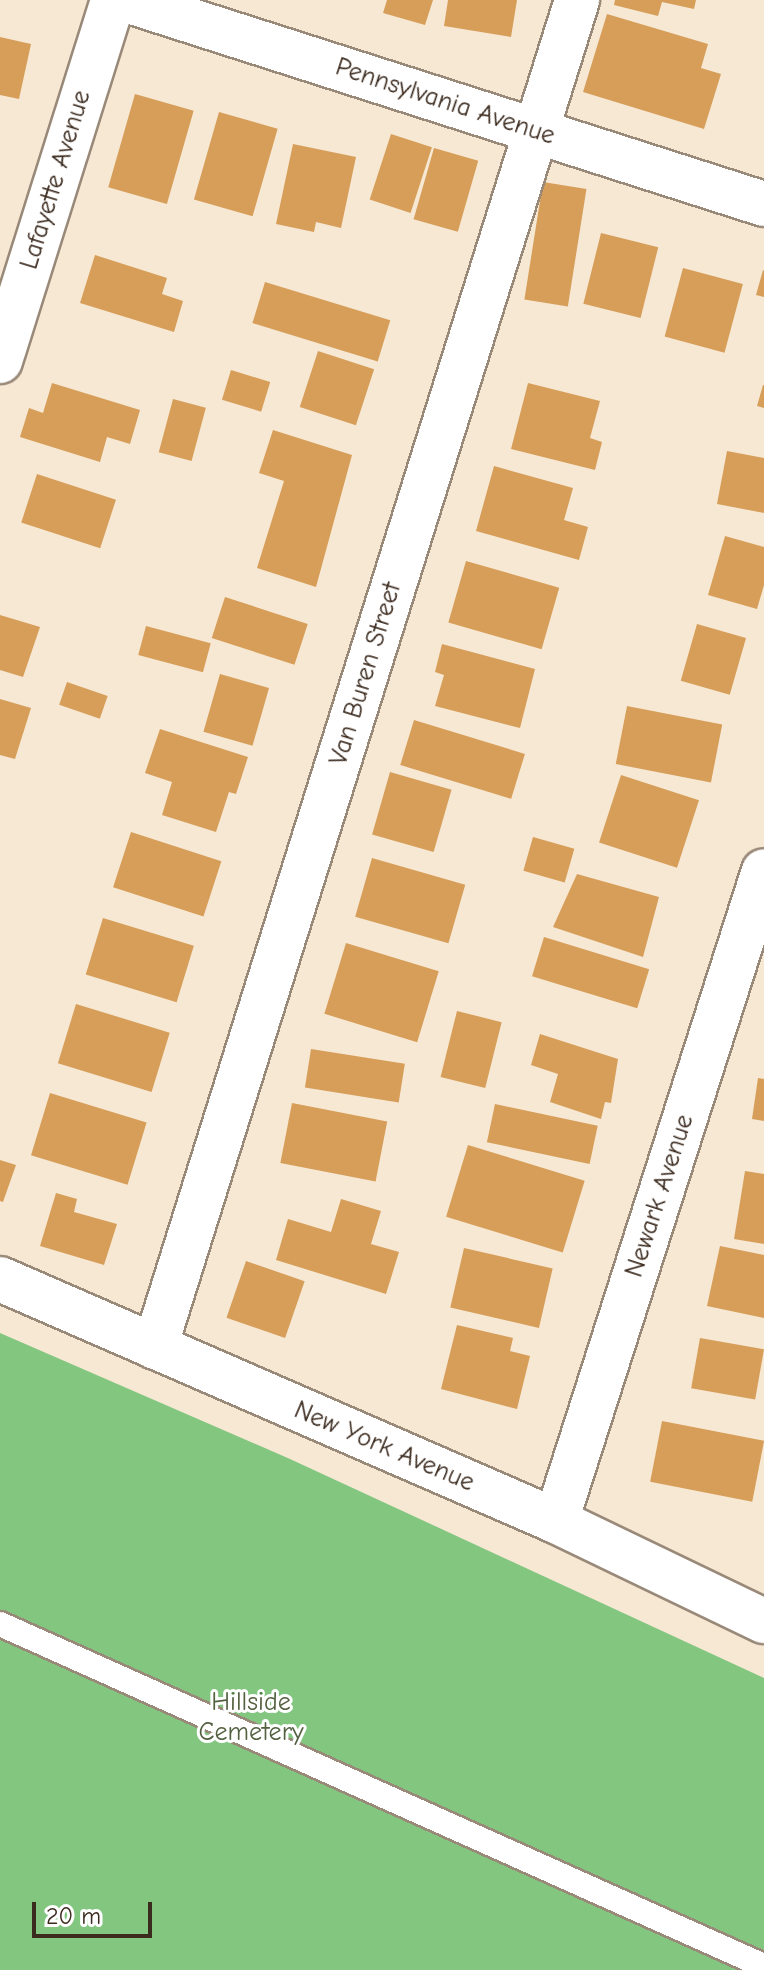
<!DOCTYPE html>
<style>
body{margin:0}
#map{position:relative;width:764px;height:1970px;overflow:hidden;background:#f7e8d4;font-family:"Comic Neue",sans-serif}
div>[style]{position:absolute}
.green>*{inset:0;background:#82c680}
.building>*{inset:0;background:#d69e59;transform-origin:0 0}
.roads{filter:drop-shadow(2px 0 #998979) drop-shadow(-2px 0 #998979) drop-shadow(0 2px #998979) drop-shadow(0 -2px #998979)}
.service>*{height:24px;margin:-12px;padding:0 12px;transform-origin:12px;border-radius:12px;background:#fff}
.minor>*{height:44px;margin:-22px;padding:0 22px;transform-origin:22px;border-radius:22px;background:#fff}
span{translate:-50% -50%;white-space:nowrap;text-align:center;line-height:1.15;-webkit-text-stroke:6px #fff;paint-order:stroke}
.street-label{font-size:26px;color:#3b2a1e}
.park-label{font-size:26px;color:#546140}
.scale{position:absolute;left:32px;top:1902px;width:120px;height:36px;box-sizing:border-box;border:4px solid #3b2a1e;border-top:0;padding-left:10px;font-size:24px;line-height:28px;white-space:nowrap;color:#3b2a1e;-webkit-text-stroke:6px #fff;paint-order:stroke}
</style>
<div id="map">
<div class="green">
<i style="clip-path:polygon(0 1333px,290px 1459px,764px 1678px,764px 1970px,0 1970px)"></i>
</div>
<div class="building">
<i style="clip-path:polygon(387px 0,433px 0,425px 25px,383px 13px)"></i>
<i style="clip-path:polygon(448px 0,517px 0,511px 37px,444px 26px)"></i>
<i style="clip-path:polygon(615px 0,696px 0,694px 9px,662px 2px,658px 16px,614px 5px)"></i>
<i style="clip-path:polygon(607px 14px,708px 44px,701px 68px,721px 74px,704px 129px,583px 92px)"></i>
<i style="clip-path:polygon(0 37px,31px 44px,19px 99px,0 95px)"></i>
<i style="left:135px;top:94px;width:61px;height:97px;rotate:16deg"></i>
<i style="left:219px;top:112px;width:61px;height:91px;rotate:16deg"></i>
<i style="left:391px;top:134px;width:43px;height:69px;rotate:18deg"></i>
<i style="clip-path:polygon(293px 144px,356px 157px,341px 228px,316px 222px,314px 232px,276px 224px)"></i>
<i style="left:434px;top:148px;width:46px;height:74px;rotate:16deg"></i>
<i style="left:543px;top:182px;width:44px;height:119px;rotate:9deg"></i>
<i style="left:601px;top:233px;width:59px;height:73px;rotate:14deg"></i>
<i style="clip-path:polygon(95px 255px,167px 278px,162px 294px,183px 301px,174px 332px,80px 303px)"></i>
<i style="left:683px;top:268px;width:62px;height:71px;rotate:15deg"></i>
<i style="clip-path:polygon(763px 270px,764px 271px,764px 297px,756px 295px)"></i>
<i style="left:265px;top:282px;width:131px;height:43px;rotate:17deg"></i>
<i style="left:318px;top:351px;width:59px;height:59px;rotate:18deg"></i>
<i style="left:231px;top:370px;width:41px;height:31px;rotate:17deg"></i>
<i style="clip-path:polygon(52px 383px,140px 410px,130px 444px,107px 437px,100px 462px,20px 437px,29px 408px,43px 413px)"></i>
<i style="clip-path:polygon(528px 383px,600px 401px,590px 438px,602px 442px,595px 470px,511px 449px)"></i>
<i style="clip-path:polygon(763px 385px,764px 385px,764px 408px,757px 406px)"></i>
<i style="left:173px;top:399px;width:34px;height:55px;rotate:15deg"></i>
<i style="clip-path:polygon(273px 430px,352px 455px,316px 587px,257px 568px,284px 481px,259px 473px)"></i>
<i style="clip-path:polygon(727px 451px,764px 458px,764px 513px,717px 504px)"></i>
<i style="clip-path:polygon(494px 466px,573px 488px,564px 520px,588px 527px,579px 560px,476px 531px)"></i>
<i style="left:37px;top:474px;width:83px;height:51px;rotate:18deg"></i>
<i style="clip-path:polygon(725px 536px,764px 547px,764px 585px,757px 609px,708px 595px)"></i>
<i style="left:466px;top:561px;width:97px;height:64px;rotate:16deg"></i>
<i style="left:225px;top:597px;width:87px;height:43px;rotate:18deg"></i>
<i style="clip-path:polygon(0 615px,40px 627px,23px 677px,0 670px)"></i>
<i style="left:697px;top:624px;width:51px;height:59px;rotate:16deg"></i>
<i style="left:146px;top:626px;width:67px;height:30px;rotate:15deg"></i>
<i style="clip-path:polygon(442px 644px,535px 669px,520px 728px,435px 706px,444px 675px,435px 672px)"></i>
<i style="left:220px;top:674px;width:51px;height:60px;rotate:16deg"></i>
<i style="left:67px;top:682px;width:43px;height:24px;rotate:19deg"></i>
<i style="clip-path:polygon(0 699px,31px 708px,15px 759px,0 755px)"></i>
<i style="left:627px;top:706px;width:97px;height:59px;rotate:11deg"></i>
<i style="left:414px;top:720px;width:116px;height:47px;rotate:17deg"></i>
<i style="clip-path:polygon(160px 729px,248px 757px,236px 794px,229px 792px,216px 832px,162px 815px,172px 782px,145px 773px)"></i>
<i style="left:390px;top:772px;width:64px;height:65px;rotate:16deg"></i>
<i style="left:621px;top:775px;width:82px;height:71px;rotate:18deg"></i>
<i style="left:131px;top:832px;width:95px;height:58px;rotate:18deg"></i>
<i style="left:533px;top:837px;width:43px;height:35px;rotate:16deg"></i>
<i style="left:372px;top:858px;width:97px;height:61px;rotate:16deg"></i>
<i style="clip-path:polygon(577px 874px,659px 897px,643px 957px,553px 927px)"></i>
<i style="left:103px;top:918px;width:95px;height:59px;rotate:17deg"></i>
<i style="left:544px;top:937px;width:110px;height:41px;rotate:17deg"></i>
<i style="left:346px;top:943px;width:97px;height:74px;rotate:17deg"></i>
<i style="left:76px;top:1004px;width:98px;height:62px;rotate:17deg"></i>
<i style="left:457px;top:1011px;width:46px;height:68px;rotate:14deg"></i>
<i style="clip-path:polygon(540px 1034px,618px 1059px,611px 1103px,605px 1102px,601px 1119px,550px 1102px,558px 1074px,531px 1065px)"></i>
<i style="left:311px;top:1049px;width:95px;height:39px;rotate:9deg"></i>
<i style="clip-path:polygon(758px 1078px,764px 1079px,764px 1121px,752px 1119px)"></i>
<i style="left:50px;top:1093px;width:101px;height:65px;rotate:17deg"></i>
<i style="left:292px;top:1103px;width:97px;height:61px;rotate:11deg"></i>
<i style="left:495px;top:1104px;width:105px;height:39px;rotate:12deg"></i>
<i style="left:468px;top:1145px;width:122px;height:75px;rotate:17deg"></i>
<i style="clip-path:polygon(0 1160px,16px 1165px,3px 1202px,0 1201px)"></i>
<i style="clip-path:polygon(745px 1171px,764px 1174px,764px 1244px,734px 1239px)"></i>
<i style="clip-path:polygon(56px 1193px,77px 1199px,74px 1212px,117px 1224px,104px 1265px,40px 1246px)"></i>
<i style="clip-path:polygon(341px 1199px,381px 1211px,371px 1244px,399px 1252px,386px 1294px,276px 1260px,288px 1219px,331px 1232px)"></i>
<i style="clip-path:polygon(720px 1246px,764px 1255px,764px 1318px,707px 1306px)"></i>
<i style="left:464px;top:1248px;width:91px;height:61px;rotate:13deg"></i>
<i style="left:246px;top:1261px;width:62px;height:60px;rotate:19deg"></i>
<i style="clip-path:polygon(457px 1325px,513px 1338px,510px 1351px,530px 1356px,517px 1409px,441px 1389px)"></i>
<i style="left:700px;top:1338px;width:65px;height:51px;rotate:10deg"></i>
<i style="left:662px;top:1421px;width:104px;height:62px;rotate:11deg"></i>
</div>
<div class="roads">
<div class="service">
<i style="left:0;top:1624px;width:837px;rotate:24.12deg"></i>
</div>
<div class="minor">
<i style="left:126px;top:0;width:670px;rotate:17.73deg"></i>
<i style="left:0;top:361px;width:378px;rotate:-72.6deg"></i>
<i style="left:0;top:1279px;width:606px;rotate:23.52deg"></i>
<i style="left:556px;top:1521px;width:231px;rotate:25.7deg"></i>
<i style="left:155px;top:1347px;width:1412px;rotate:-72.6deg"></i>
<i style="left:556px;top:1521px;width:682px;rotate:-72.26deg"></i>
</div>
</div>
<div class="street-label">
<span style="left:445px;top:102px;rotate:18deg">Pennsylvania Avenue</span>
<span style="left:56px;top:180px;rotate:-73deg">Lafayette Avenue</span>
<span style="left:366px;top:674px;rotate:-73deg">Van Buren Street</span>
<span style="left:660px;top:1196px;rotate:-72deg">Newark Avenue</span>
<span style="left:384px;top:1447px;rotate:23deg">New York Avenue</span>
</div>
<div class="park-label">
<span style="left:251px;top:1718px">Hillside<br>Cemetery</span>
</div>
<div class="scale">20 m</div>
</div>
